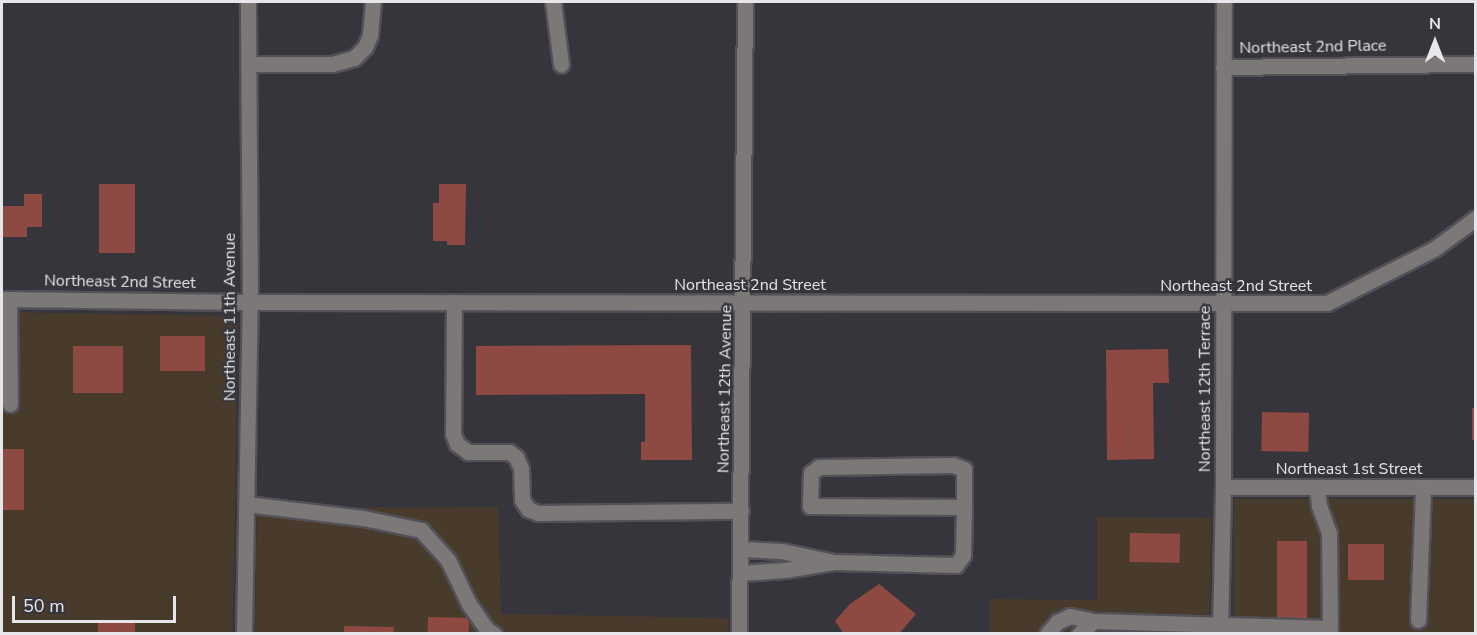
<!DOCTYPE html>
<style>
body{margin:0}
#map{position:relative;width:1477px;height:635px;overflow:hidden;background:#36353c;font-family:"Nunito Sans",sans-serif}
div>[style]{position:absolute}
.commercial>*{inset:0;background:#483b2c;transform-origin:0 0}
.building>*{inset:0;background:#8e4a42;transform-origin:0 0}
.roads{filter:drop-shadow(2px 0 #525158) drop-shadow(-2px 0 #525158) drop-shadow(0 2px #525158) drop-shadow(0 -2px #525158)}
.minor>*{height:15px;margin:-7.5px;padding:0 7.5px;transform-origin:7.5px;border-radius:7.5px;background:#7c7878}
span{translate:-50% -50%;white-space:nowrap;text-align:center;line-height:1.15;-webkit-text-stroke:4.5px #36353c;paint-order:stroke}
.street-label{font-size:16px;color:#e7e6eb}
.frame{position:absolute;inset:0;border:3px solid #e7e6eb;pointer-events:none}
.north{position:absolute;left:1405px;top:12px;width:60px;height:60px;-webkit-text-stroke:4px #36353c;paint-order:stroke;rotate:0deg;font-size:16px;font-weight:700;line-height:24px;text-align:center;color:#e7e6eb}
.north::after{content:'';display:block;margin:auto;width:21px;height:27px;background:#e7e6eb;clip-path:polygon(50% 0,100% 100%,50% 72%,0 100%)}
.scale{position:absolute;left:12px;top:596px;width:164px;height:27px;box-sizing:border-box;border:3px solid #e7e6eb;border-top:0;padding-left:8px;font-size:18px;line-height:21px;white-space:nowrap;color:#e7e6eb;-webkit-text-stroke:4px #36353c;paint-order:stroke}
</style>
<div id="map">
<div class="commercial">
<i style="left:2px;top:312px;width:236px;height:322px;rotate:1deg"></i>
<i style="left:1234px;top:499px;width:241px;height:135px"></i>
<i style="clip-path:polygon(498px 507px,501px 614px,728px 618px,728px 634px,255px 634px,257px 508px)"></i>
<i style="clip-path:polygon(1097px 517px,1211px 518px,1209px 633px,990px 634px,990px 599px,1097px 600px)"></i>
</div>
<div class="building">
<i style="left:99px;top:184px;width:36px;height:69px"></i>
<i style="clip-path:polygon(439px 184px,466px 184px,465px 245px,447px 245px,447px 241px,433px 241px,433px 203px,439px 203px)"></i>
<i style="clip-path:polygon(24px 194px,42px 194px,42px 227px,27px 227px,27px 237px,2px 237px,2px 206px,24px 206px)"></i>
<i style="left:160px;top:336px;width:45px;height:35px"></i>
<i style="clip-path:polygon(691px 345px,692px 460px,641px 460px,641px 442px,645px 442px,645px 394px,476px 395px,476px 346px)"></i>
<i style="left:73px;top:346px;width:50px;height:47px"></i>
<i style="clip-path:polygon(1168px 349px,1169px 383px,1153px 383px,1154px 459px,1107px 460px,1106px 350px)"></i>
<i style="left:1472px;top:408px;width:4px;height:32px"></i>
<i style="left:1262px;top:412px;width:47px;height:39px;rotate:1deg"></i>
<i style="left:2px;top:449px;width:22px;height:61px"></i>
<i style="left:1130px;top:533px;width:50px;height:29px;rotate:1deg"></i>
<i style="left:1277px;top:541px;width:30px;height:78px"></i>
<i style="left:1348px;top:544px;width:36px;height:36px"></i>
<i style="clip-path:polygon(879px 584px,916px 614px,899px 634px,844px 634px,835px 621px,850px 604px)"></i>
<i style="left:428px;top:617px;width:41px;height:17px;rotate:1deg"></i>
<i style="left:98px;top:620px;width:37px;height:14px"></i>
<i style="clip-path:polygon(344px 626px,394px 627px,393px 634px,344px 634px)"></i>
</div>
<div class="roads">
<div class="minor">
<i style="left:553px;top:2px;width:63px;rotate:82.6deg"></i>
<i style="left:248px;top:64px;width:84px"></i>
<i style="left:332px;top:64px;width:23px;rotate:-15deg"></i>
<i style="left:354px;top:58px;width:16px;rotate:-45deg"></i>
<i style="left:365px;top:47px;width:13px;rotate:-67deg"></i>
<i style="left:370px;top:35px;width:33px;rotate:-85deg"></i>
<i style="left:1223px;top:67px;width:253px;rotate:-0.7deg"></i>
<i style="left:2px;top:299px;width:248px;rotate:0.7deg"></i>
<i style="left:250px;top:302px;width:1077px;rotate:0.05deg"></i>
<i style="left:1327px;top:303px;width:120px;rotate:-26.8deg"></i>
<i style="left:1434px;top:249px;width:52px;rotate:-36.4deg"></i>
<i style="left:9px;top:299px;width:105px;rotate:89.5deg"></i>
<i style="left:454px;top:302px;width:132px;rotate:90.4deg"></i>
<i style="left:453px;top:434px;width:11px;rotate:68deg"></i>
<i style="left:457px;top:444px;width:14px;rotate:36deg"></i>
<i style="left:468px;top:452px;width:41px"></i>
<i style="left:509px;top:452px;width:9px;rotate:36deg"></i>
<i style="left:516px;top:457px;width:12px;rotate:66deg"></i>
<i style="left:521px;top:468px;width:32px;rotate:88deg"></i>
<i style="left:522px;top:500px;width:11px;rotate:56deg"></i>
<i style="left:528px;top:509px;width:11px;rotate:22deg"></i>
<i style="left:538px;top:513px;width:203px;rotate:-0.6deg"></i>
<i style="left:1223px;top:487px;width:253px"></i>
<i style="left:246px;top:504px;width:118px;rotate:6.8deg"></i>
<i style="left:363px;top:518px;width:59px;rotate:11.7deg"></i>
<i style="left:421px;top:530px;width:40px;rotate:48deg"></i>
<i style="left:448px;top:560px;width:49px;rotate:64.5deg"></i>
<i style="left:469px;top:604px;width:32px;rotate:55deg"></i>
<i style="left:487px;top:630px;width:8px;rotate:30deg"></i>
<i style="left:834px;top:562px;width:122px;rotate:1.4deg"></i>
<i style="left:956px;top:565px;width:12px;rotate:-55deg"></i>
<i style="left:963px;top:555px;width:48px;rotate:-88.8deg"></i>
<i style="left:964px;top:507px;width:38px;rotate:-90deg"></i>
<i style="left:964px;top:469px;width:12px;rotate:-160deg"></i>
<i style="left:953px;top:465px;width:134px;rotate:179.1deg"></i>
<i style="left:819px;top:467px;width:10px;rotate:143deg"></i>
<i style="left:811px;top:473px;width:33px;rotate:92deg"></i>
<i style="left:810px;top:506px;width:154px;rotate:0.4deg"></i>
<i style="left:740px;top:573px;width:45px;rotate:-3.8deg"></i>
<i style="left:785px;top:570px;width:50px;rotate:-9.3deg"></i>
<i style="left:834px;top:562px;width:53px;rotate:-168.1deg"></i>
<i style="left:782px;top:551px;width:42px;rotate:-177.3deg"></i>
<i style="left:1418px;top:620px;width:133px;rotate:-87.8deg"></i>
<i style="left:244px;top:634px;width:332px;rotate:-89deg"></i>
<i style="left:250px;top:302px;width:300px;rotate:-90.4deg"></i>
<i style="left:739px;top:634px;width:632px;rotate:-89.46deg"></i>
<i style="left:1047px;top:634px;width:16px;rotate:-50deg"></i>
<i style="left:1057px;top:622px;width:14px;rotate:-25deg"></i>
<i style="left:1070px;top:616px;width:25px;rotate:12deg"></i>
<i style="left:1094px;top:621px;width:236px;rotate:1.7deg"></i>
<i style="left:1330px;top:628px;width:95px;rotate:-90.6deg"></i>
<i style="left:1329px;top:533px;width:29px;rotate:-110deg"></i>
<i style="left:1319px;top:506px;width:19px;rotate:-96deg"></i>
<i style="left:1079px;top:634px;width:20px;rotate:-41deg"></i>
<i style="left:1220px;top:634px;width:147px;rotate:-88.8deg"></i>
<i style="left:1223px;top:487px;width:485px;rotate:-89.9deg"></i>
</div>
</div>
<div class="street-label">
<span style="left:1313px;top:47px;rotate:-1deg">Northeast 2nd Place</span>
<span style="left:120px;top:282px;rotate:1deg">Northeast 2nd Street</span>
<span style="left:750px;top:285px">Northeast 2nd Street</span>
<span style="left:1236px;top:286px">Northeast 2nd Street</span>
<span style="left:230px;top:317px;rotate:-90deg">Northeast 11th Avenue</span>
<span style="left:725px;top:389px;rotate:-89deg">Northeast 12th Avenue</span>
<span style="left:1205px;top:389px;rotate:-90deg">Northeast 12th Terrace</span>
<span style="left:1349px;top:469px">Northeast 1st Street</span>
</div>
<div class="frame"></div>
<div class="north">N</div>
<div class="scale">50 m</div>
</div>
